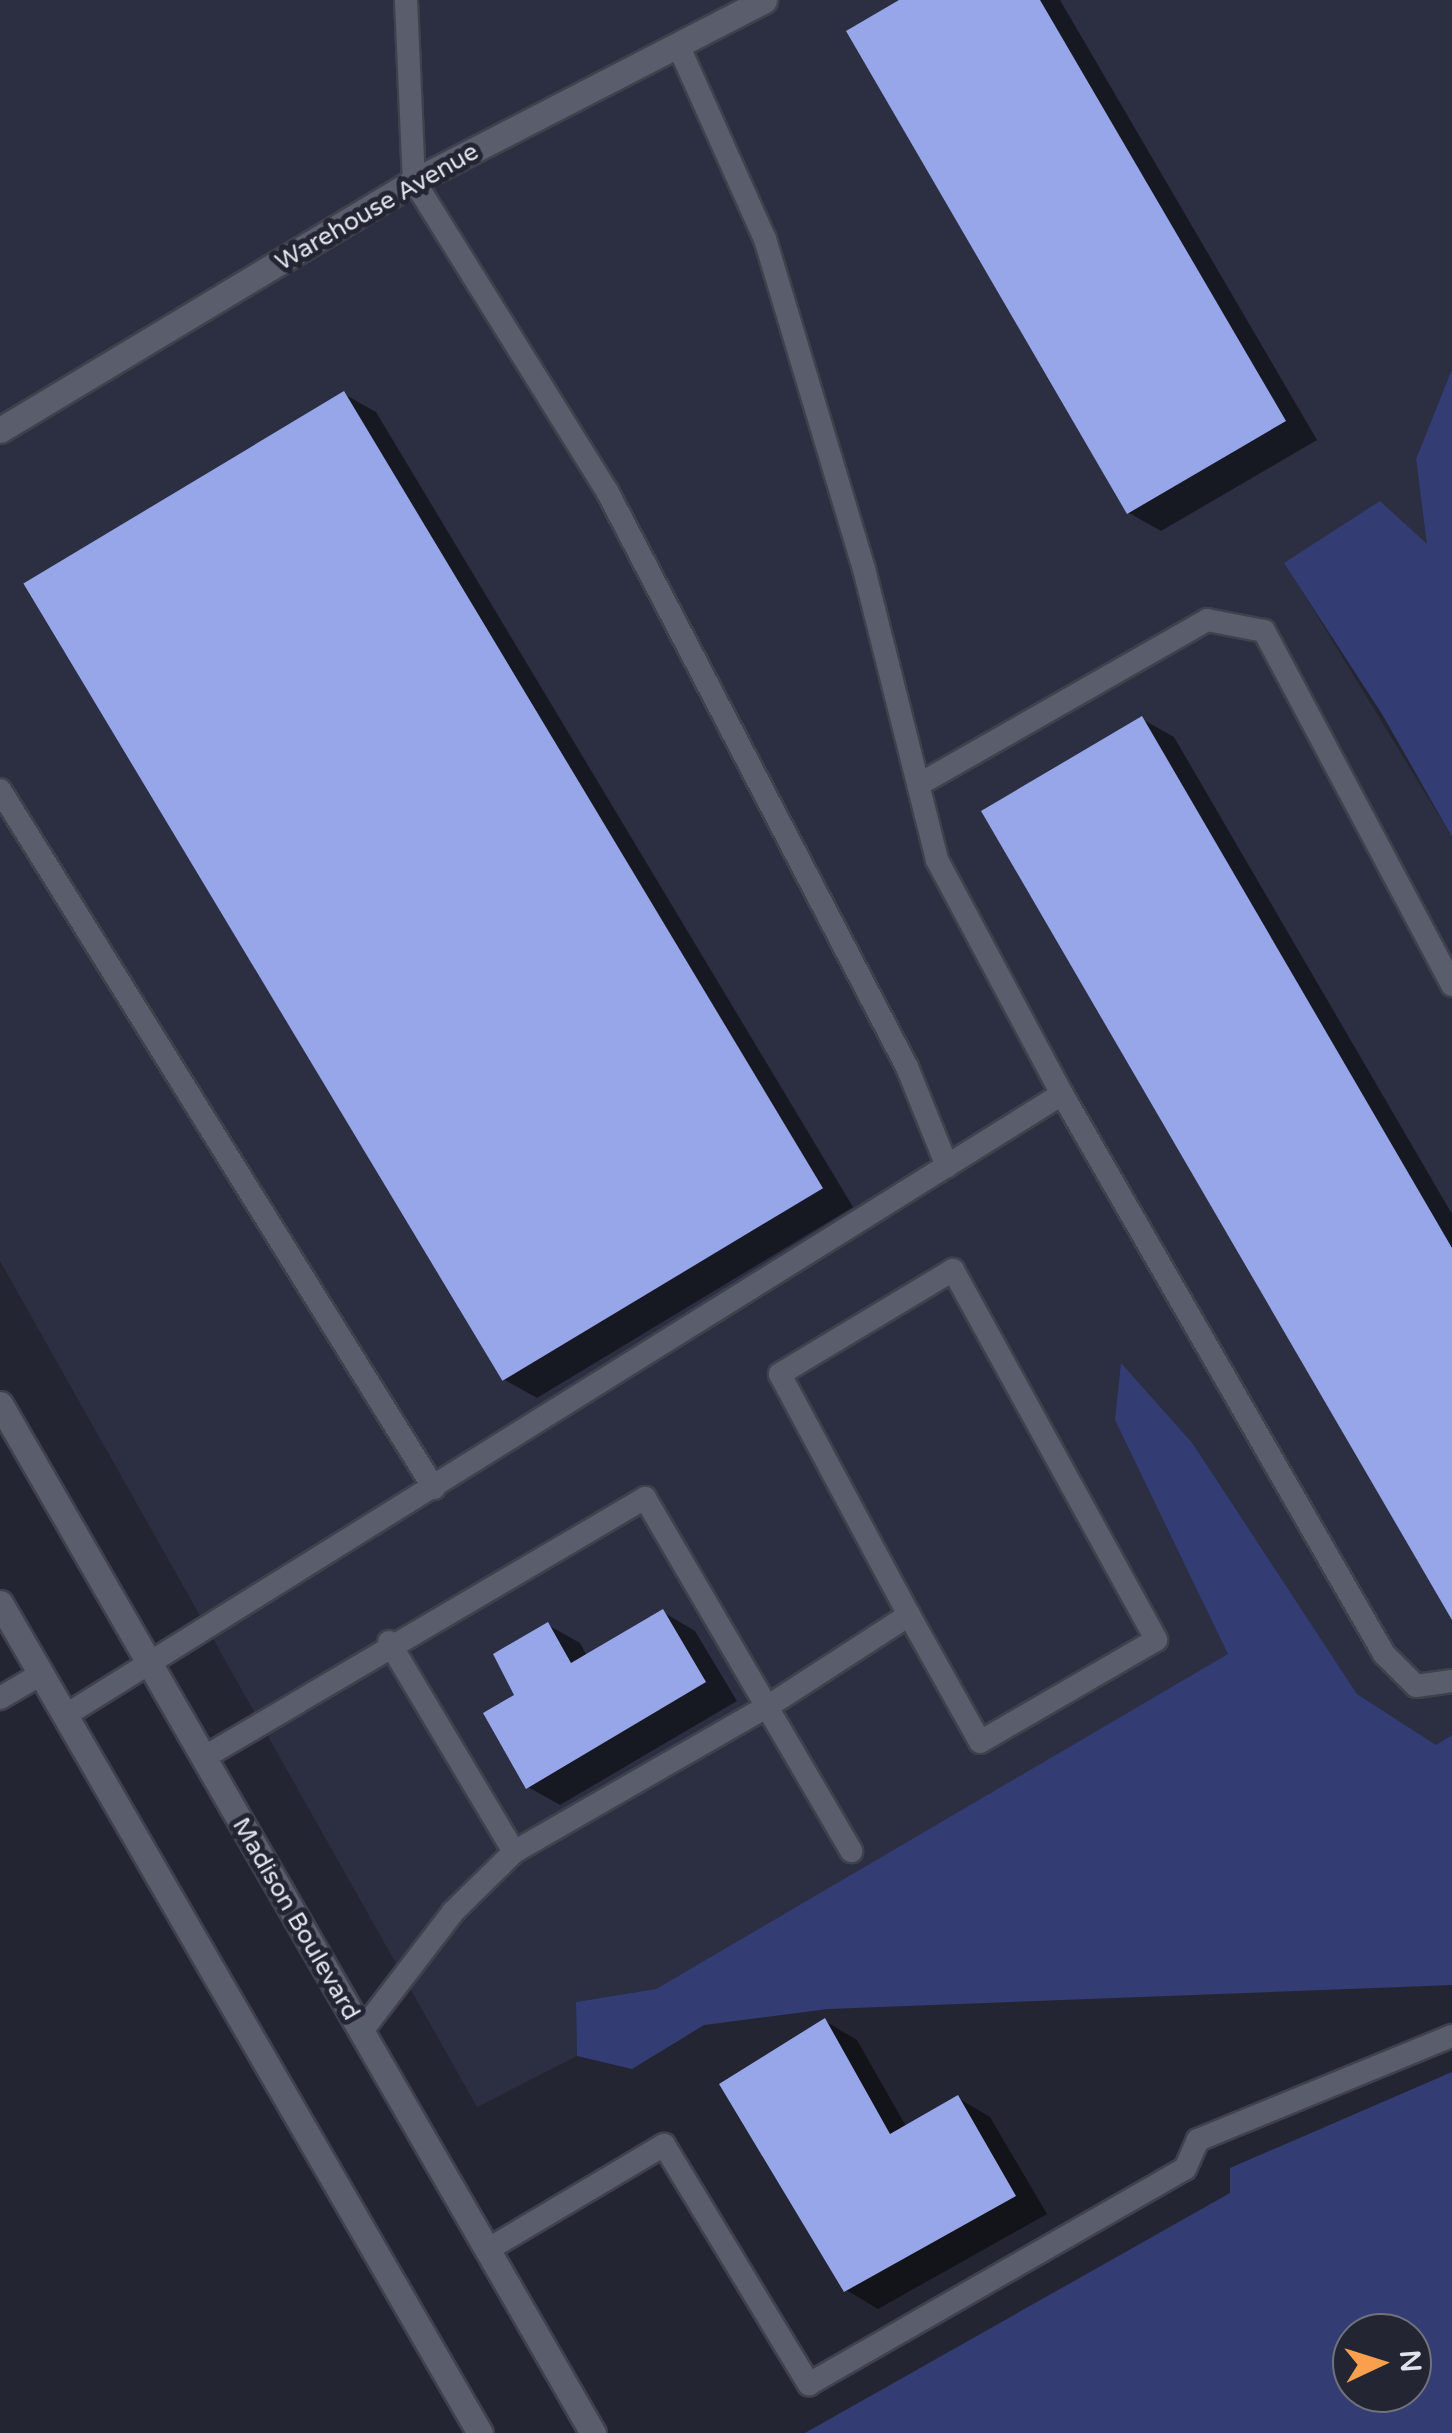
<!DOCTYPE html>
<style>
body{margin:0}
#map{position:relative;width:1452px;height:2433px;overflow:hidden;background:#232632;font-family:"Varela Round",sans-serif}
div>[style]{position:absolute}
.built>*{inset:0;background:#2b2f41}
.green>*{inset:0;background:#343d73}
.shadow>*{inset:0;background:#0007}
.building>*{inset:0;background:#97a6e9;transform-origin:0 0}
.roads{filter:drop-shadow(2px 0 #3f424d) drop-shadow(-2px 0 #3f424d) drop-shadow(0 2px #3f424d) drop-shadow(0 -2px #3f424d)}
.lane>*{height:22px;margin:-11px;padding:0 11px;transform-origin:11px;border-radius:11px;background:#5a5d6c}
.street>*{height:25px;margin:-12.5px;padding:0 12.5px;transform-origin:12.5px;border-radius:12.5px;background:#5a5d6c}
.secondary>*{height:25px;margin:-12.5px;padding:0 12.5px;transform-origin:12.5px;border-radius:12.5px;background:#5a5d6c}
span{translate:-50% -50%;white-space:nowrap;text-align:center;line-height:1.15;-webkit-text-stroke:10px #232632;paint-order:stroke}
.street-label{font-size:25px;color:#e2e4ed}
.north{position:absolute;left:1332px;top:2313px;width:100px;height:100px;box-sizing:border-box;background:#232632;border:2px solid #6f727d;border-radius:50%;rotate:86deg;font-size:28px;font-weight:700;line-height:40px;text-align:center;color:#e2e4ed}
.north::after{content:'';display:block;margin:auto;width:35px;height:45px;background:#f99f4d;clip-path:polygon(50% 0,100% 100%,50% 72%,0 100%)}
</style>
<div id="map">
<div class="built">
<i style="clip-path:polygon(0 0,1452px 0,1452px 369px,1416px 459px,1428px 545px,1304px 554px,1285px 563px,1452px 837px,1452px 1735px,1436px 1745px,1357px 1694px,1193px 1444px,1115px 1420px,1229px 1654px,656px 1989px,576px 2002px,577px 2056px,477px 2107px,0 1261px)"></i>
</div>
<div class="green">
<i style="clip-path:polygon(1452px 369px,1452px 837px,1382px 714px,1284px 563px,1380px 501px,1427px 544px,1416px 459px)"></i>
<i style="clip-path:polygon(1121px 1363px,1193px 1444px,1357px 1694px,1436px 1745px,1452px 1735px,1452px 1985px,828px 2009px,704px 2025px,632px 2069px,577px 2056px,576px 2002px,656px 1989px,1228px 1654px,1115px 1420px)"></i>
<i style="clip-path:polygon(evenodd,1452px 2072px,1452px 2433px,805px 2433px,1230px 2193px,1230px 2168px,1452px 2072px,1352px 2333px,1412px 2333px,1412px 2393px,1352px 2393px,1352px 2333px)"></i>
</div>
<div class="shadow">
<i style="clip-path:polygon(904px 0,1060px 0,1317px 440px,1161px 531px,1129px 513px)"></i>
<i style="clip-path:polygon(344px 394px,376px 412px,853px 1207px,537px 1398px,505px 1380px)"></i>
<i style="clip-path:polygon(1142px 719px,1174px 737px,1452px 1214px,1452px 1615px)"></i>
<i style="clip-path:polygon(663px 1612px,695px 1631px,737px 1701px,560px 1805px,528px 1787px,517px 1696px,548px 1625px,580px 1643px,587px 1656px)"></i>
<i style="clip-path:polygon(825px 2021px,857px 2040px,907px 2128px,958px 2098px,990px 2117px,1047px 2214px,878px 2309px,846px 2290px)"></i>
</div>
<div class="building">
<i style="clip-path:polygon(899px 0,1040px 0,1286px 421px,1127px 514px,846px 31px)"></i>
<i style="left:344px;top:391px;width:930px;height:374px;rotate:59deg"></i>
<i style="clip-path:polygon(1142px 716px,1452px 1248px,1452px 1620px,981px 811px)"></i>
<i style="clip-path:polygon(663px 1609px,706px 1682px,526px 1789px,483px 1713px,514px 1695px,493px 1654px,548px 1622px,571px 1663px)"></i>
<i style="clip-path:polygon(825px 2018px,890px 2134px,958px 2095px,1016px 2196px,844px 2292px,719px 2084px)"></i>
</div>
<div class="roads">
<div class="lane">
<i style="left:406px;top:0;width:181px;rotate:87.5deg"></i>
<i style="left:414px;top:181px;width:365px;rotate:58.1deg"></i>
<i style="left:607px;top:491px;width:649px;rotate:62.49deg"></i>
<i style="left:907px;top:1067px;width:107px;rotate:68deg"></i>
<i style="left:679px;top:47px;width:210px;rotate:65.9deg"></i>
<i style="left:765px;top:239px;width:345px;rotate:73.3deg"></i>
<i style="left:864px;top:569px;width:300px;rotate:75.9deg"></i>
<i style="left:937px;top:860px;width:265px;rotate:61.9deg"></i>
<i style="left:1062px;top:1094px;width:646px;rotate:60.1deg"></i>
<i style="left:1384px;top:1654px;width:45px;rotate:45deg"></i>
<i style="left:1416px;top:1686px;width:36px;rotate:-8deg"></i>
<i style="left:918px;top:785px;width:333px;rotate:-29.7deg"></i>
<i style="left:1207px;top:620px;width:58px;rotate:10.9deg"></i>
<i style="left:1264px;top:631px;width:401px;rotate:62deg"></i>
<i style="left:0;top:790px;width:822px;rotate:58.13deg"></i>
<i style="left:389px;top:1642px;width:244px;rotate:59.2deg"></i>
<i style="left:0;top:1698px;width:48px;rotate:-30.3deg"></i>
<i style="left:66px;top:1715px;width:1174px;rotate:-31.94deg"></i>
<i style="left:203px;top:1758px;width:513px;rotate:-30.47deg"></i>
<i style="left:645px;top:1498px;width:409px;rotate:59.7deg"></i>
<i style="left:361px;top:2032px;width:151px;rotate:-52.5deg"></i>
<i style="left:453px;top:1912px;width:86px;rotate:-44.5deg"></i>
<i style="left:514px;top:1852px;width:295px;rotate:-29.9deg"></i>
<i style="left:770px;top:1705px;width:166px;rotate:-32.9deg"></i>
<i style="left:909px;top:1615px;width:273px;rotate:-118.2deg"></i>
<i style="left:780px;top:1374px;width:202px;rotate:-31deg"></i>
<i style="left:953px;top:1270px;width:422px;rotate:61.2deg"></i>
<i style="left:1156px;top:1640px;width:203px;rotate:149.9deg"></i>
<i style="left:980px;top:1742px;width:145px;rotate:-119.2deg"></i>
<i style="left:487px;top:2250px;width:206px;rotate:-30.7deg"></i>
<i style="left:664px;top:2145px;width:280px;rotate:58.8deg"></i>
<i style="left:809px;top:2384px;width:433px;rotate:-29.8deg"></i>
<i style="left:1185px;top:2169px;width:32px;rotate:-66deg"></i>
<i style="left:1198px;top:2140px;width:274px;rotate:-22.3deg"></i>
</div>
<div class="street">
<i style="left:0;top:430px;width:483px;rotate:-31deg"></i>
<i style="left:414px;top:181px;width:394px;rotate:-27.3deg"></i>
</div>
<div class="secondary">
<i style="left:0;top:1404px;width:1188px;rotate:60.05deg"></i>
<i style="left:0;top:1603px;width:959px;rotate:59.96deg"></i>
</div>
</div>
<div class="street-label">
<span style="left:377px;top:207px;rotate:-30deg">Warehouse Avenue</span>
<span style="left:296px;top:1919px;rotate:60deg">Madison Boulevard</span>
</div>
<div class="north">N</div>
</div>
